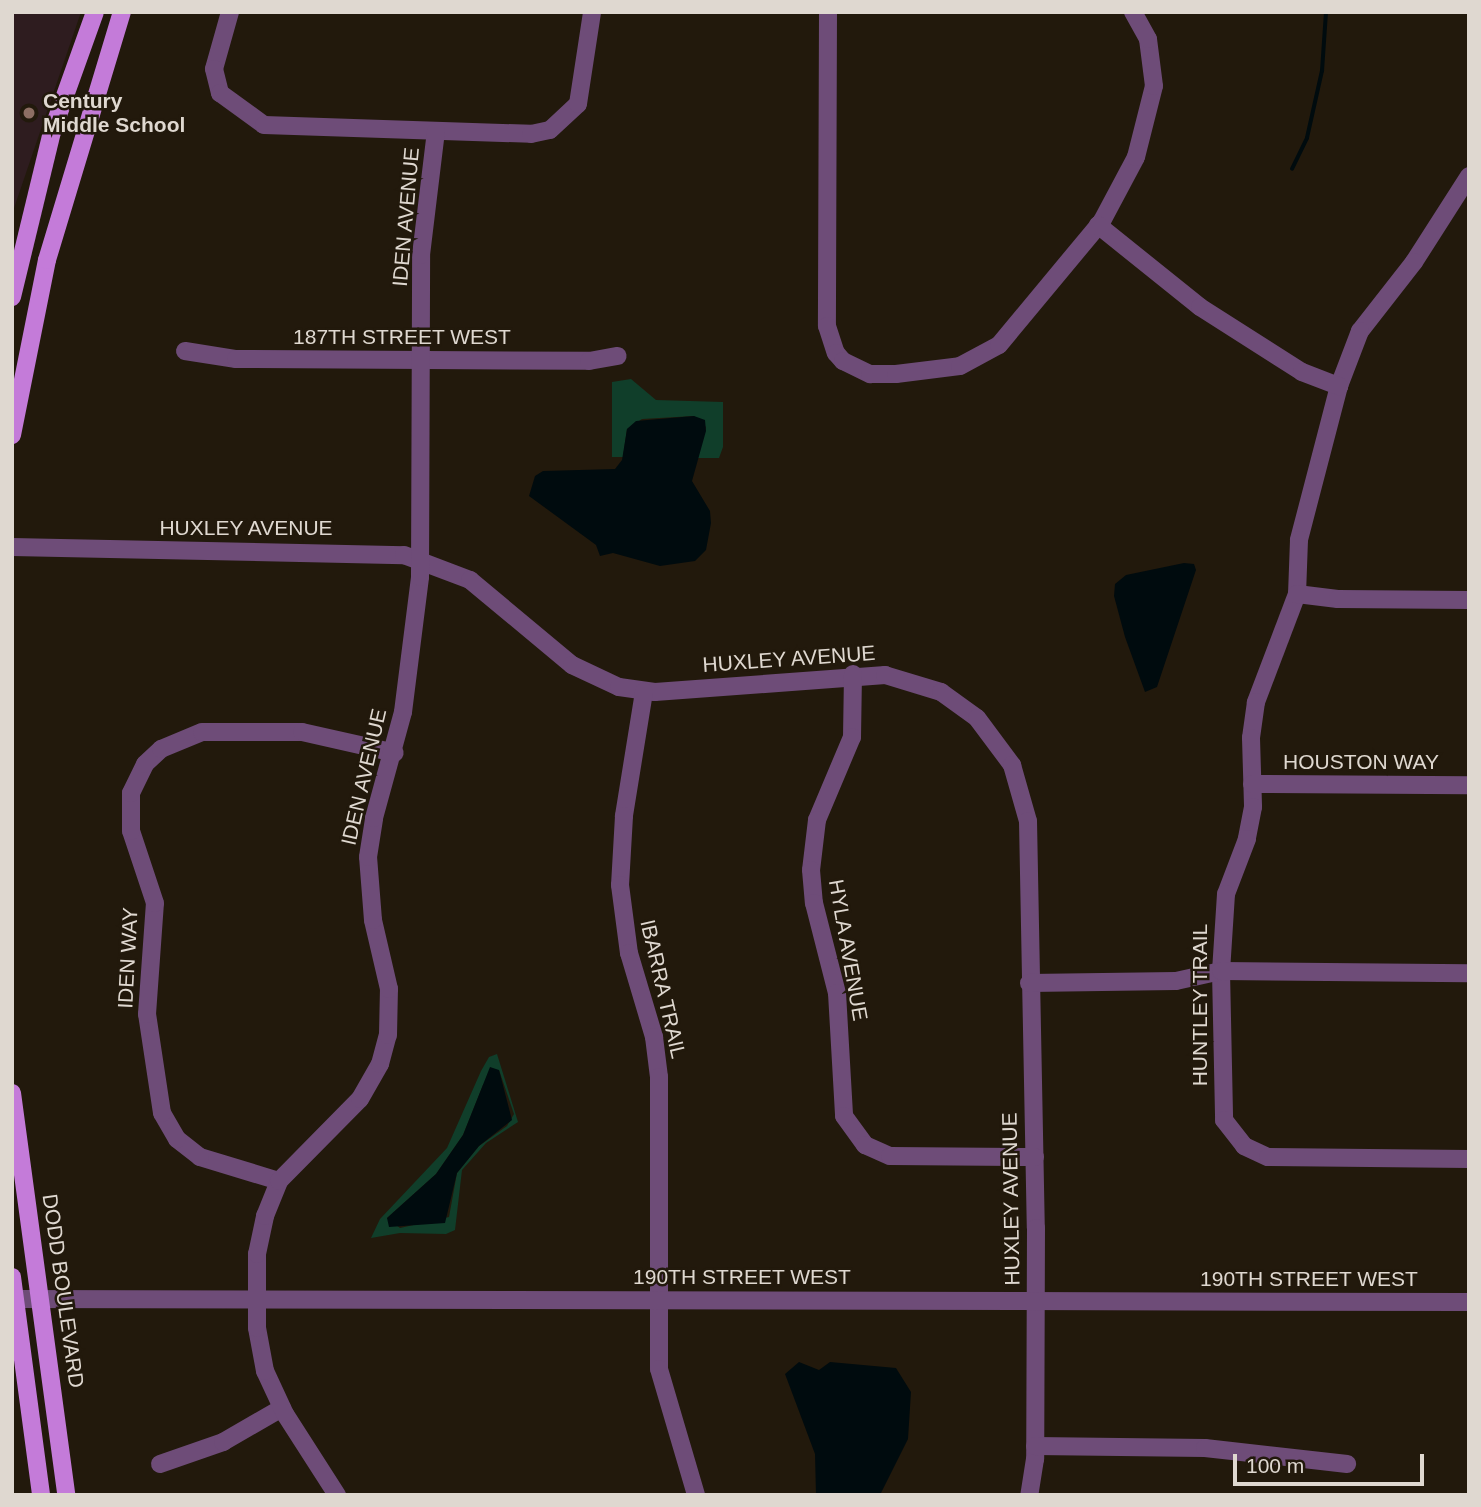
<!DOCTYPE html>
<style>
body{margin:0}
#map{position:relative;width:1481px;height:1507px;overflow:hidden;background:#22190c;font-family:Helvetica,sans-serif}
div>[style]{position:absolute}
.education>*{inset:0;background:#2e1c1f}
.green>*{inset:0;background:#103e2a}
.water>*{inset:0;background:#000b0e}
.stream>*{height:3.5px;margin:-1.75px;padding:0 1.75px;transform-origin:1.75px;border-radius:1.75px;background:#000b0e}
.minor>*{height:18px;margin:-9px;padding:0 9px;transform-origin:9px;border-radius:9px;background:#6e4c78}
.major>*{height:18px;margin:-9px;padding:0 9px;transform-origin:9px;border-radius:9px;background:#c47bd9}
.dots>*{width:19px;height:19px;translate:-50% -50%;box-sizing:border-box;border:4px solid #22190c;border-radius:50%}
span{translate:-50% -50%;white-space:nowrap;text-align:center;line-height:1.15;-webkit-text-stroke:5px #22190c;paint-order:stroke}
.poi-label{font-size:21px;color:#dfd8d0;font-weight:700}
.left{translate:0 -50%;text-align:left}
.street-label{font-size:21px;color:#dfd8d0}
.frame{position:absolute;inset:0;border:14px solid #dfd8d0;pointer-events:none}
.scale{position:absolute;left:1233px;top:1454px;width:191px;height:32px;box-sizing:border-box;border:4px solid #dfd8d0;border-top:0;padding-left:9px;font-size:21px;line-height:24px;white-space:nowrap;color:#dfd8d0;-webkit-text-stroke:5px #22190c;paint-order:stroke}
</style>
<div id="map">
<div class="education">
<i style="clip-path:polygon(12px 12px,81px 12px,12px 214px)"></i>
</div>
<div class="green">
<i style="clip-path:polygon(631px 379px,656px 400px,723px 402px,723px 447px,719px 458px,697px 458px,706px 427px,694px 416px,642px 419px,627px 429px,623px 457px,612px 457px,612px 382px)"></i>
<i style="clip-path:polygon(evenodd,497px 1054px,518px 1122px,486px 1143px,462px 1170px,455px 1230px,446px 1234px,400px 1233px,371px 1238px,380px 1219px,447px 1148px,481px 1071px,489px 1057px,497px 1054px,499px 1070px,514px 1114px,507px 1126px,479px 1146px,457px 1173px,449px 1217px,400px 1228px,387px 1218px,436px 1174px,463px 1135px,483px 1085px,499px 1070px)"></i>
</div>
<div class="water">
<i style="clip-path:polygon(694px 416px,705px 420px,706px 431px,692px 481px,710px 511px,711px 523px,706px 550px,695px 561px,660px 566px,613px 553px,600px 556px,596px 545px,529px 496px,535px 476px,543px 471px,615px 469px,622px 460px,627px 429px,636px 421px)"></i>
<i style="clip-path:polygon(1184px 563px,1194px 564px,1196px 570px,1157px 687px,1145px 692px,1125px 637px,1114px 596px,1115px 584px,1126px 575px)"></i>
<i style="clip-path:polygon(490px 1067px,499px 1070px,512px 1120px,479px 1146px,457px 1173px,445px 1223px,389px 1227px,387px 1218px,436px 1174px,463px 1135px)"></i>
<i style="clip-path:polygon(799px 1362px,819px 1370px,830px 1362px,896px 1368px,911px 1392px,908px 1439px,880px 1495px,816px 1495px,815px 1454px,785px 1374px)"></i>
</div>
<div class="stream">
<i style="left:1292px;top:169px;width:34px;rotate:-64deg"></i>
<i style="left:1307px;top:138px;width:69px;rotate:-77.4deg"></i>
<i style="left:1322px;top:71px;width:59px;rotate:-86.1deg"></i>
</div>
<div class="minor">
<i style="left:230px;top:12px;width:59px;rotate:105.7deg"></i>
<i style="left:214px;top:69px;width:25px;rotate:76deg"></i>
<i style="left:220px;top:93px;width:54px;rotate:36deg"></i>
<i style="left:264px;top:125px;width:267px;rotate:1.9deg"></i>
<i style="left:531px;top:134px;width:19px;rotate:-12deg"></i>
<i style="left:550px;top:130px;width:38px;rotate:-43deg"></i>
<i style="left:578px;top:104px;width:93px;rotate:-81.3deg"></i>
<i style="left:828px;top:12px;width:314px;rotate:90.2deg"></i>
<i style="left:827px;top:326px;width:28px;rotate:72deg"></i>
<i style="left:836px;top:353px;width:11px;rotate:49deg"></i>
<i style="left:843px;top:361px;width:30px;rotate:26deg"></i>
<i style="left:870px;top:374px;width:26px"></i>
<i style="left:896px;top:374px;width:64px;rotate:-7.1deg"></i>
<i style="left:960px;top:366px;width:44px;rotate:-28.3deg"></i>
<i style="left:999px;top:345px;width:161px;rotate:-50.3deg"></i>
<i style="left:1102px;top:221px;width:72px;rotate:-62deg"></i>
<i style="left:1136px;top:157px;width:73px;rotate:-75.8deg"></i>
<i style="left:1154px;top:86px;width:47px;rotate:-97.3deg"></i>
<i style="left:1148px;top:39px;width:31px;rotate:-119deg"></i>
<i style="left:1469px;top:176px;width:102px;rotate:122.6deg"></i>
<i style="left:1414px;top:262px;width:88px;rotate:128deg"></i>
<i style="left:1360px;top:331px;width:59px;rotate:110.9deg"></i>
<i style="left:1339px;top:386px;width:159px;rotate:104.6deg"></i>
<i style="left:1299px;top:540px;width:54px;rotate:92.1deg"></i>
<i style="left:1297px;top:594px;width:116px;rotate:110.8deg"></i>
<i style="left:1256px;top:702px;width:36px;rotate:98deg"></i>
<i style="left:1251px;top:738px;width:69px;rotate:88.3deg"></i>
<i style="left:1253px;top:807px;width:33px;rotate:101deg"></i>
<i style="left:1247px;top:839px;width:59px;rotate:110.9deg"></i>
<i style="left:1226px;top:894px;width:77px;rotate:93.7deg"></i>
<i style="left:1221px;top:971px;width:149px;rotate:88.8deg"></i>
<i style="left:1224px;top:1120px;width:33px;rotate:52deg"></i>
<i style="left:1244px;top:1146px;width:26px;rotate:25deg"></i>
<i style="left:1268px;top:1157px;width:201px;rotate:0.6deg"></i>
<i style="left:1098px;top:225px;width:131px;rotate:38.8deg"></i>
<i style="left:1200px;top:307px;width:121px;rotate:32.5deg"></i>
<i style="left:1302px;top:372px;width:40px;rotate:21deg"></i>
<i style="left:185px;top:351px;width:52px;rotate:8.9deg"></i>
<i style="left:236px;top:359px;width:353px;rotate:0.3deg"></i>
<i style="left:589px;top:361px;width:29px;rotate:-10deg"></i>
<i style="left:12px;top:547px;width:392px;rotate:1.2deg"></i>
<i style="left:404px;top:555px;width:71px;rotate:20.7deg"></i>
<i style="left:470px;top:580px;width:133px;rotate:39.8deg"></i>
<i style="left:572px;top:665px;width:52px;rotate:25.1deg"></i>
<i style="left:619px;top:687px;width:36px;rotate:8deg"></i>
<i style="left:655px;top:692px;width:231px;rotate:-4.2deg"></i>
<i style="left:885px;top:675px;width:59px;rotate:16.9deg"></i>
<i style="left:941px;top:692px;width:44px;rotate:35.8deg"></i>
<i style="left:977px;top:718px;width:59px;rotate:53.3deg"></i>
<i style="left:1012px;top:765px;width:58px;rotate:74.1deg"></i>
<i style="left:1028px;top:821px;width:407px;rotate:88.9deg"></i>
<i style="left:1036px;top:1228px;width:231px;rotate:90.2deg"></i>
<i style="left:1035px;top:1459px;width:36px;rotate:99deg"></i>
<i style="left:1297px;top:594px;width:41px;rotate:7deg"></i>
<i style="left:1338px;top:599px;width:131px;rotate:0.4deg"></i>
<i style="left:853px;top:674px;width:63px;rotate:90.9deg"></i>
<i style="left:852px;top:737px;width:90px;rotate:112.9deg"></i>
<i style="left:817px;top:820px;width:50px;rotate:96.8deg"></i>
<i style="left:811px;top:870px;width:33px;rotate:85deg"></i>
<i style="left:814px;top:903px;width:93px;rotate:75.7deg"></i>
<i style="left:837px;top:993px;width:123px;rotate:86.7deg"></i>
<i style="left:844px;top:1116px;width:36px;rotate:54deg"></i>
<i style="left:865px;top:1145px;width:27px;rotate:24deg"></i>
<i style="left:890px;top:1156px;width:145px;rotate:0.4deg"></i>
<i style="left:644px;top:692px;width:126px;rotate:99.2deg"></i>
<i style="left:624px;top:816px;width:69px;rotate:93.3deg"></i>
<i style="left:620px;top:885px;width:69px;rotate:82.5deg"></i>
<i style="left:629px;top:953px;width:88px;rotate:73.4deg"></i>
<i style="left:654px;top:1037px;width:40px;rotate:82.9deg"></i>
<i style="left:659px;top:1077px;width:292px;rotate:90deg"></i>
<i style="left:659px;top:1369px;width:131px;rotate:73.6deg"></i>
<i style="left:1252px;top:784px;width:217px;rotate:0.3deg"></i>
<i style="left:1029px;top:983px;width:147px;rotate:-0.8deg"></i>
<i style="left:1176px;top:981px;width:46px;rotate:-12.5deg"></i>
<i style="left:1221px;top:971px;width:248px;rotate:0.5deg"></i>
<i style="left:279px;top:1181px;width:83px;rotate:-163.1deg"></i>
<i style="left:200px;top:1157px;width:29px;rotate:-142deg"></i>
<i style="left:177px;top:1139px;width:30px;rotate:-120deg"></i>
<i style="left:162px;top:1113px;width:100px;rotate:-98.6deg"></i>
<i style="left:147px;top:1014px;width:111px;rotate:-85.9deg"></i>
<i style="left:155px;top:903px;width:76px;rotate:-108.4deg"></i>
<i style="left:131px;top:831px;width:38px;rotate:-90deg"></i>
<i style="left:131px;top:793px;width:32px;rotate:-64deg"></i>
<i style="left:145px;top:764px;width:22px;rotate:-43deg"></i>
<i style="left:161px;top:749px;width:44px;rotate:-22.5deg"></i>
<i style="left:202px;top:732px;width:100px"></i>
<i style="left:302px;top:732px;width:95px;rotate:12.7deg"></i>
<i style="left:12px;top:1299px;width:1457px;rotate:0.12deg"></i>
<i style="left:1035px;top:1446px;width:170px;rotate:0.7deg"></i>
<i style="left:1205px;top:1448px;width:143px;rotate:6.4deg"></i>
<i style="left:160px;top:1464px;width:67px;rotate:-19.2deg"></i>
<i style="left:223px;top:1442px;width:68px;rotate:-30deg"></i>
<i style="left:337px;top:1495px;width:96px;rotate:-122.7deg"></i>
<i style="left:285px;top:1414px;width:47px;rotate:-114.9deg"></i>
<i style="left:265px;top:1371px;width:44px;rotate:-100.5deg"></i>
<i style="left:257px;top:1328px;width:74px;rotate:-90deg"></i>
<i style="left:257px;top:1254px;width:39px;rotate:-78deg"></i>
<i style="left:265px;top:1216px;width:38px;rotate:-68deg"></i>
<i style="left:279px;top:1181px;width:115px;rotate:-45.4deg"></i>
<i style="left:360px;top:1099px;width:40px;rotate:-60.3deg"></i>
<i style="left:380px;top:1064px;width:30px;rotate:-75deg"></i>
<i style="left:388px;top:1035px;width:46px;rotate:-88.8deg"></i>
<i style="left:389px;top:989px;width:71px;rotate:-103.1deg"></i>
<i style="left:373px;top:920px;width:63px;rotate:-94.5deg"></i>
<i style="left:368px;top:857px;width:39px;rotate:-81deg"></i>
<i style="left:374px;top:818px;width:110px;rotate:-74.7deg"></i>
<i style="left:403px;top:712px;width:136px;rotate:-82.8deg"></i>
<i style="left:420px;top:577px;width:322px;rotate:-89.8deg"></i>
<i style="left:421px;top:255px;width:125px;rotate:-83.1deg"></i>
</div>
<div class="major">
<i style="left:12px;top:297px;width:170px;rotate:-76.4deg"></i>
<i style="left:52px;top:132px;width:127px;rotate:-70.3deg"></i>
<i style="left:12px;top:435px;width:178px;rotate:-78.7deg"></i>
<i style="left:47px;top:260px;width:259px;rotate:-73.2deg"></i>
<i style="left:12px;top:1093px;width:406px;rotate:82.3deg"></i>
<i style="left:12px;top:1277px;width:220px;rotate:82.4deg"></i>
</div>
<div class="dots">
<i style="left:29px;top:113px;background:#8d6e63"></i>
</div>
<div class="poi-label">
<span class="left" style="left:43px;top:113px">Century<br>Middle School</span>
</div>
<div class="street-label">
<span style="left:406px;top:217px;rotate:-85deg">IDEN AVENUE</span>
<span style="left:402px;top:337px">187TH STREET WEST</span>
<span style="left:246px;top:528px">HUXLEY AVENUE</span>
<span style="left:789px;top:659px;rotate:-4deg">HUXLEY AVENUE</span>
<span style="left:1361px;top:762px">HOUSTON WAY</span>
<span style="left:364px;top:777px;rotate:-77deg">IDEN AVENUE</span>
<span style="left:848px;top:950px;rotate:80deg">HYLA AVENUE</span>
<span style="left:128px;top:958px;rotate:-87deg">IDEN WAY</span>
<span style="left:663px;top:989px;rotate:77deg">IBARRA TRAIL</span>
<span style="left:1200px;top:1005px;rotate:-90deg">HUNTLEY TRAIL</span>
<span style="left:1011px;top:1199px;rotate:-91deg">HUXLEY AVENUE</span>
<span style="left:742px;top:1277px">190TH STREET WEST</span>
<span style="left:1309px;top:1279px">190TH STREET WEST</span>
<span style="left:63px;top:1291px;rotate:82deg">DODD BOULEVARD</span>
</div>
<div class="frame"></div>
<div class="scale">100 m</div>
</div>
